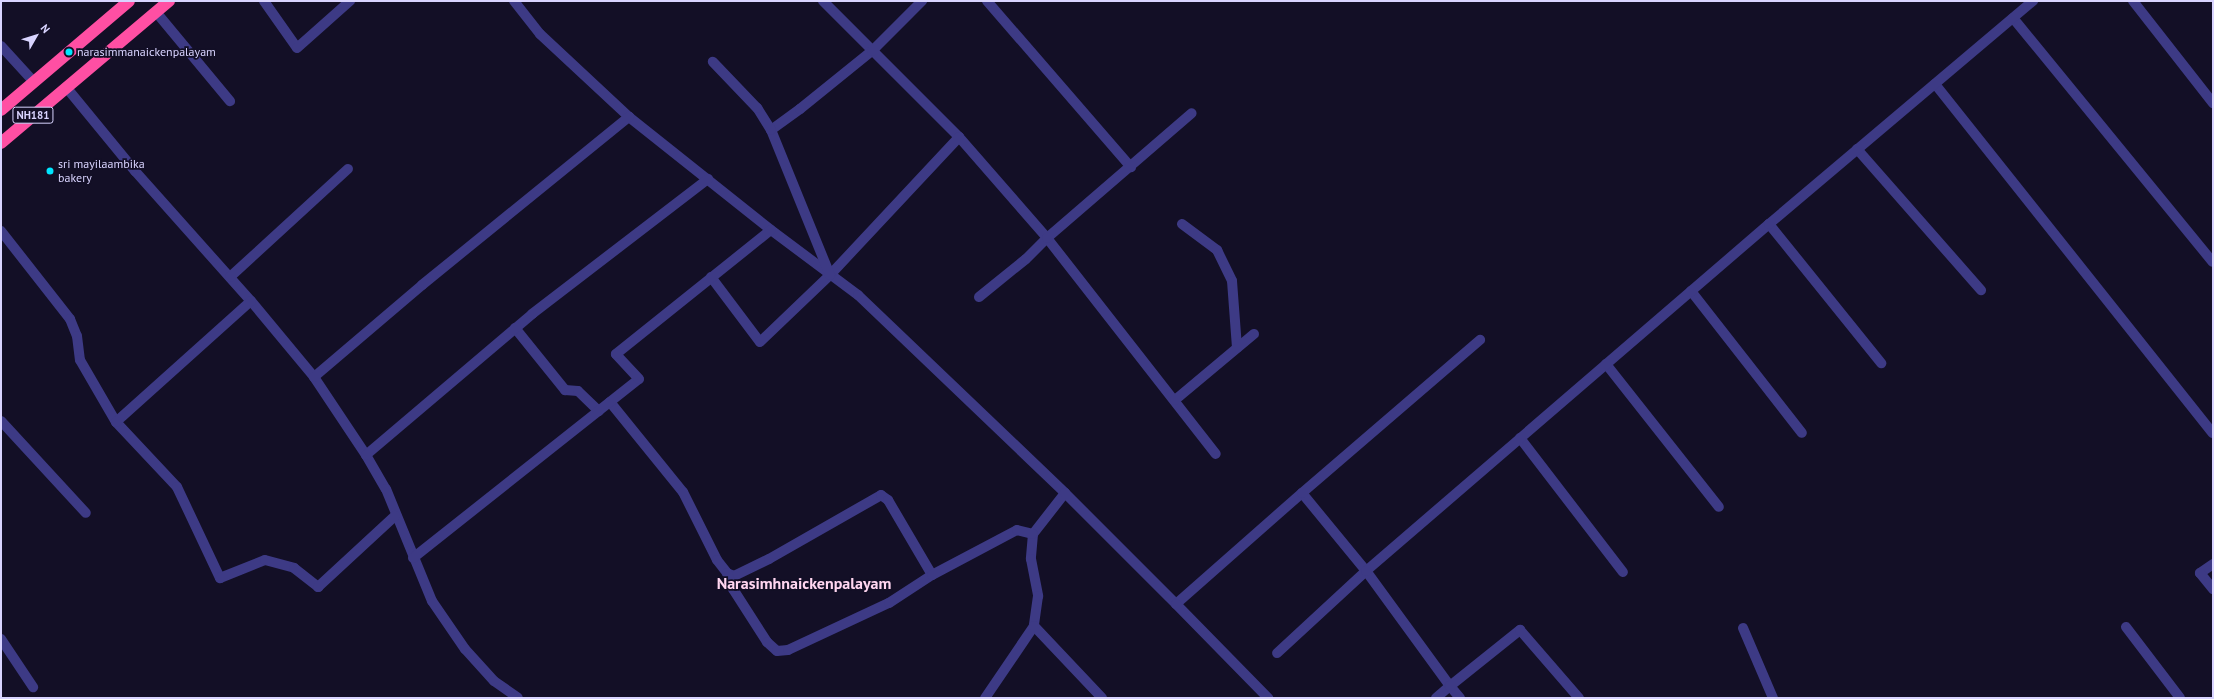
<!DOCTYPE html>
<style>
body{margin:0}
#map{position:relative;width:2214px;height:699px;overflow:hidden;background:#130f26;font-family:"PT Sans",sans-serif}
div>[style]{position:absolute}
.minor>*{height:10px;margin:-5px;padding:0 5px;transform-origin:5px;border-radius:5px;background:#3d3a85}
.highway>*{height:12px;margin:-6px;padding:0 6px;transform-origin:6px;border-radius:6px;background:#ff4fa3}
.dots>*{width:11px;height:11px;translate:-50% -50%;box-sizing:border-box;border:2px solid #130f26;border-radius:50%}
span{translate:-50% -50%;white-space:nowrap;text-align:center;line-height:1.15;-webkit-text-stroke:3.5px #130f26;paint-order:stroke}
.shield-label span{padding:1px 3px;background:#130f26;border:1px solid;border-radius:3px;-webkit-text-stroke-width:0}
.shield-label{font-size:11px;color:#d9d4ff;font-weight:700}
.poi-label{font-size:12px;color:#d9d4ff}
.left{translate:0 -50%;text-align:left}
.district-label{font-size:16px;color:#ffd6f0;font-weight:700}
.frame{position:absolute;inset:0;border:2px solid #d9d4ff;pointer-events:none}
.north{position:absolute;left:16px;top:16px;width:40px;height:40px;-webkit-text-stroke:3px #130f26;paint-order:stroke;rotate:51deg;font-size:11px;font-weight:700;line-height:16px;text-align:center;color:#d9d4ff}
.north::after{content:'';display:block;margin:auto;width:14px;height:18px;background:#d9d4ff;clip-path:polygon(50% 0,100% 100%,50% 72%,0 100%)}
</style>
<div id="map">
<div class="minor">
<i style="left:264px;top:1px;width:57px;rotate:54.9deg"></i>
<i style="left:297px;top:48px;width:71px;rotate:-41.6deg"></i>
<i style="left:514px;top:1px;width:42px;rotate:51.8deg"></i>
<i style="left:540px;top:34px;width:122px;rotate:43deg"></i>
<i style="left:629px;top:117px;width:181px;rotate:38.5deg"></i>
<i style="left:771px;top:230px;width:109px;rotate:36.8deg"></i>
<i style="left:858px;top:295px;width:286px;rotate:43.7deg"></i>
<i style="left:1065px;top:493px;width:52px;rotate:128deg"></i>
<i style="left:1033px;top:534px;width:25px;rotate:95deg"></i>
<i style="left:1031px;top:559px;width:38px;rotate:79deg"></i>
<i style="left:1038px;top:596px;width:30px;rotate:98deg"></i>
<i style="left:1034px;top:626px;width:87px;rotate:124.2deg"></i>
<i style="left:823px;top:1px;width:192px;rotate:45deg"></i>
<i style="left:959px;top:137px;width:134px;rotate:48.9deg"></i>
<i style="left:1047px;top:238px;width:274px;rotate:52deg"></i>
<i style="left:987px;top:1px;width:220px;rotate:49.1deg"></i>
<i style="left:2133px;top:1px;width:130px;rotate:51.9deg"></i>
<i style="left:156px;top:12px;width:116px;rotate:50.3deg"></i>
<i style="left:2013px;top:18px;width:315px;rotate:50.7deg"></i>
<i style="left:1px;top:46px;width:49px;rotate:47.5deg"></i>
<i style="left:1935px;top:84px;width:446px;rotate:51.5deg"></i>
<i style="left:66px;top:87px;width:109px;rotate:50.6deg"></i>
<i style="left:135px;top:171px;width:174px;rotate:48.3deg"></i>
<i style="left:251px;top:301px;width:99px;rotate:50.3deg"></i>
<i style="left:314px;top:377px;width:94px;rotate:56.3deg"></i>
<i style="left:366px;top:455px;width:39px;rotate:60deg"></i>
<i style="left:386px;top:489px;width:121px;rotate:67.7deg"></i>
<i style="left:432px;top:601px;width:58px;rotate:55.5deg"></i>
<i style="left:465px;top:649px;width:43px;rotate:47.8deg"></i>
<i style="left:494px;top:681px;width:29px;rotate:35deg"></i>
<i style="left:771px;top:130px;width:36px;rotate:-36deg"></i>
<i style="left:800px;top:109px;width:92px;rotate:-38.9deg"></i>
<i style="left:872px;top:51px;width:71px;rotate:-45deg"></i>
<i style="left:1857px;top:149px;width:188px;rotate:48.7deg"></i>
<i style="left:1182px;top:224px;width:44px;rotate:36.6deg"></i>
<i style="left:1217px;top:250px;width:34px;rotate:64deg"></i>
<i style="left:1232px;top:281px;width:67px;rotate:85.7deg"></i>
<i style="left:1769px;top:224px;width:179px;rotate:51.1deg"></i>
<i style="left:1px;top:231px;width:112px;rotate:51.9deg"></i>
<i style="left:70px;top:319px;width:18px;rotate:68deg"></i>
<i style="left:77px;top:336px;width:24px;rotate:83deg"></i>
<i style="left:80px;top:360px;width:72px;rotate:59.9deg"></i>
<i style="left:116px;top:422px;width:89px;rotate:46.8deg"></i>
<i style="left:177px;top:487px;width:101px;rotate:64.7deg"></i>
<i style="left:220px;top:578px;width:48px;rotate:-21.8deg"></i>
<i style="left:265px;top:560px;width:30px;rotate:15deg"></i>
<i style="left:294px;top:568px;width:31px;rotate:38deg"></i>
<i style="left:318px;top:587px;width:105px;rotate:-42.7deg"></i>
<i style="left:830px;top:275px;width:189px;rotate:-46.9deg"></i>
<i style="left:230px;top:277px;width:160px;rotate:-42.5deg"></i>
<i style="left:711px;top:277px;width:81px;rotate:53deg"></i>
<i style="left:760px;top:342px;width:97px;rotate:-43.7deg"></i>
<i style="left:830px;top:275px;width:157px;rotate:-112.1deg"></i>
<i style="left:771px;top:130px;width:26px;rotate:-122deg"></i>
<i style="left:757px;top:108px;width:64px;rotate:-133.7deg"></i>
<i style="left:1691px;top:291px;width:180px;rotate:52deg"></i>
<i style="left:979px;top:297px;width:60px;rotate:-39deg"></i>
<i style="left:1026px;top:259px;width:30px;rotate:-45deg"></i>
<i style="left:1047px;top:238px;width:191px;rotate:-40.8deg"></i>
<i style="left:515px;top:328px;width:80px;rotate:51.1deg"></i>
<i style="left:565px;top:390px;width:13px;rotate:4deg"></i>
<i style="left:578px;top:391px;width:29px;rotate:44deg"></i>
<i style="left:1606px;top:364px;width:182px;rotate:51.7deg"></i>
<i style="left:314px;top:377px;width:142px;rotate:-40.4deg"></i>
<i style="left:422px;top:285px;width:267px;rotate:-39.1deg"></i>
<i style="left:1175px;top:400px;width:103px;rotate:-39.9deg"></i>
<i style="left:610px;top:402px;width:116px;rotate:51deg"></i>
<i style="left:683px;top:492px;width:76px;rotate:63.4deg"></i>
<i style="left:717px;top:560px;width:16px;rotate:52deg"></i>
<i style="left:727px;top:573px;width:8px;rotate:23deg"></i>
<i style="left:734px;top:576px;width:39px;rotate:-26deg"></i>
<i style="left:769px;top:559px;width:129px;rotate:-29.7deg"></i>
<i style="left:881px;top:495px;width:9px;rotate:36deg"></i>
<i style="left:888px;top:500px;width:87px;rotate:59.6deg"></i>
<i style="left:1px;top:421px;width:125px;rotate:47.3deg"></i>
<i style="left:116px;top:422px;width:181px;rotate:-41.9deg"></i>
<i style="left:1520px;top:438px;width:169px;rotate:52.5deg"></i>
<i style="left:366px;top:455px;width:218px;rotate:-40.3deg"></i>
<i style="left:532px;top:314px;width:222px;rotate:-37.5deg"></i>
<i style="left:1065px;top:493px;width:157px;rotate:45deg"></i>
<i style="left:1176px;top:604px;width:168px;rotate:-41.4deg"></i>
<i style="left:1302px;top:493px;width:101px;rotate:50.6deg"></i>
<i style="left:1366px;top:571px;width:121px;rotate:137.3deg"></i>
<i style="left:1302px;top:493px;width:235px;rotate:-40.7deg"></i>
<i style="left:413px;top:558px;width:288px;rotate:-38.4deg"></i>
<i style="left:639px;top:379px;width:34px;rotate:-133deg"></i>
<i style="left:616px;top:354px;width:198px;rotate:-38.7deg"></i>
<i style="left:2213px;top:564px;width:16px;rotate:145deg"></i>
<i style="left:2200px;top:573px;width:21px;rotate:51deg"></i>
<i style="left:727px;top:573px;width:17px;rotate:69deg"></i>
<i style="left:733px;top:589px;width:63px;rotate:57.3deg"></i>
<i style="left:767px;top:642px;width:13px;rotate:42deg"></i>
<i style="left:777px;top:651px;width:11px;rotate:-5deg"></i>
<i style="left:788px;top:650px;width:111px;rotate:-25deg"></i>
<i style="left:889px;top:603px;width:51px;rotate:-33.1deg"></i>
<i style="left:932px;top:575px;width:96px;rotate:-27.9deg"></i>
<i style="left:1017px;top:530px;width:16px;rotate:14deg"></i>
<i style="left:1176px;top:604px;width:132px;rotate:45.6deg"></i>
<i style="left:1034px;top:626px;width:99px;rotate:46.6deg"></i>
<i style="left:2126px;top:627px;width:89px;rotate:52.7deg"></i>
<i style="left:1743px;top:628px;width:76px;rotate:66.8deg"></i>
<i style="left:1px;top:639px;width:58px;rotate:56.3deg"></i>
<i style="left:1436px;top:698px;width:18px;rotate:-41deg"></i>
<i style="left:1450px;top:686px;width:142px;rotate:-126.1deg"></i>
<i style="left:1366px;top:571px;width:532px;rotate:-40.73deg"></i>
<i style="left:1769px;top:224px;width:346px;rotate:-40.2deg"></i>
<i style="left:1460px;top:698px;width:16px;rotate:-130deg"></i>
<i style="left:1450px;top:686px;width:90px;rotate:-38.7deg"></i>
<i style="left:1520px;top:630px;width:90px;rotate:49.1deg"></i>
</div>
<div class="highway">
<i style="left:1px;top:110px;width:168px;rotate:-40.4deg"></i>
<i style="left:1px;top:143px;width:220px;rotate:-40.2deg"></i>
</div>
<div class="dots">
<i style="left:69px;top:52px;background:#00e5ff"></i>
<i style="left:50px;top:171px;background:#00e5ff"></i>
</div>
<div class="shield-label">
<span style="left:33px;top:115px">NH181</span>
</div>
<div class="poi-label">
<span class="left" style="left:77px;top:52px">narasimmanaickenpalayam</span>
<span class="left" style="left:58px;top:171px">sri mayilaambika<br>bakery</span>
</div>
<div class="district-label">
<span style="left:804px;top:583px">Narasimhnaickenpalayam</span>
</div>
<div class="frame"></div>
<div class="north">N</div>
</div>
